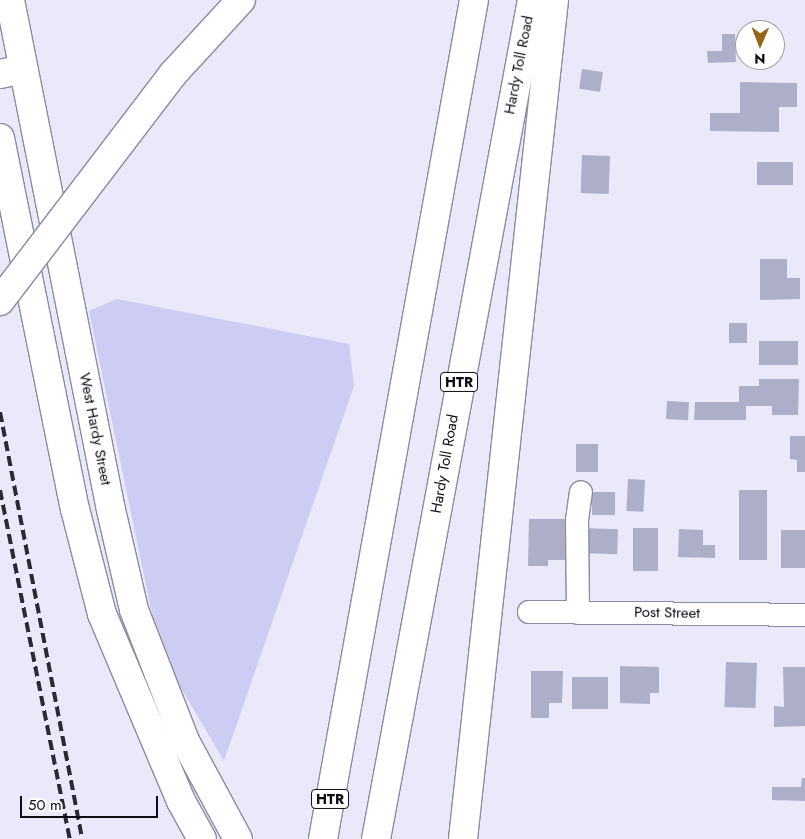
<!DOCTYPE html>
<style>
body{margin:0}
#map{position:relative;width:805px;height:839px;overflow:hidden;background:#e9e9fa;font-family:Jost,sans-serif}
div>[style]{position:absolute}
.green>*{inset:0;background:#cdcdf3}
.building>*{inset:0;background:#adaec8;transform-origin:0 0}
.roads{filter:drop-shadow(1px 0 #8a8aa4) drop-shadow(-1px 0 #8a8aa4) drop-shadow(0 1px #8a8aa4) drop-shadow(0 -1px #8a8aa4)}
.minor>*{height:22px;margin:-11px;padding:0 11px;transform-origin:11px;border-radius:11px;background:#fff}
.major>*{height:28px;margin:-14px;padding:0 14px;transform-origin:14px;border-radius:14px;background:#fff}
.highway>*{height:28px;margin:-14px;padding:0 14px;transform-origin:14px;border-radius:14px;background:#fff}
.rail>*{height:4px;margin-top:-2px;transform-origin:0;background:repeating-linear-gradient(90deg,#2a2934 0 10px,transparent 0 15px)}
.bridges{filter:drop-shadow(1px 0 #8a8aa4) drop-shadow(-1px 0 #8a8aa4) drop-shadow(0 1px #8a8aa4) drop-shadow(0 -1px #8a8aa4)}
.highway-bridge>*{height:28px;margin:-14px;padding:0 14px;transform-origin:14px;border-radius:14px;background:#fff}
span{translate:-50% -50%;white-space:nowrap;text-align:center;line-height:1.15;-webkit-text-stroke:4.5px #fff;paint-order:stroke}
.shield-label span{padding:1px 4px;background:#fff;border:1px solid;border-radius:4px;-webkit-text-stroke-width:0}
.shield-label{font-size:14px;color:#0d0c16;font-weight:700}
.street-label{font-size:15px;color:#0d0c16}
.north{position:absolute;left:735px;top:20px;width:50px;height:50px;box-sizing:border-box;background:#fff;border:1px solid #9e9ea2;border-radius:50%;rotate:181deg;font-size:14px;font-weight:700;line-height:20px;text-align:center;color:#0d0c16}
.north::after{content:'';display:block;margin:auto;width:18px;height:22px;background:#956615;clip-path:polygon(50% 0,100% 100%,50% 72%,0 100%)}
.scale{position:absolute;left:20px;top:796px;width:138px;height:22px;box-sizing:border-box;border:2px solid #0d0c16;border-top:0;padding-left:6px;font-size:15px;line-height:18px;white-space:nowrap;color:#0d0c16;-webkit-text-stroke:4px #fff;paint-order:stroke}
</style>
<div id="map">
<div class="green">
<i style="clip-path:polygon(117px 299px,349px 344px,354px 386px,224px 761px,171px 671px,155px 628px,89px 311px)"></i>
</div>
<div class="building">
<i style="clip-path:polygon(722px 34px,735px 34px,736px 62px,708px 63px,707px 51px,722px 51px)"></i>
<i style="left:582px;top:69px;width:21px;height:20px;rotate:8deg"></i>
<i style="clip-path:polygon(740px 82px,797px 83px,797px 107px,779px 107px,779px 132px,710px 131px,710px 113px,740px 113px)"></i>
<i style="left:582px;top:155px;width:28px;height:38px;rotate:2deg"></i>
<i style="left:793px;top:162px;width:23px;height:36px;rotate:90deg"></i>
<i style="clip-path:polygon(760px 259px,787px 259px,787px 278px,800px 278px,800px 299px,760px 300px)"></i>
<i style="left:729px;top:323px;width:18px;height:20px"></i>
<i style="left:798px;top:341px;width:24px;height:39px;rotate:90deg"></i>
<i style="clip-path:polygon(759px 379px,799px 379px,798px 415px,772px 415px,772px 406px,746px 406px,746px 420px,694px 420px,695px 402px,739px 402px,739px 386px,759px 386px)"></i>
<i style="left:667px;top:401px;width:22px;height:18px;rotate:3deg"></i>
<i style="clip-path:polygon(790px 436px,805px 436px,805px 472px,797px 472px,797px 460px,790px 459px)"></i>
<i style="left:576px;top:444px;width:22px;height:28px"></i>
<i style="left:628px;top:479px;width:17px;height:32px;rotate:3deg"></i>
<i style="left:767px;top:490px;width:70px;height:28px;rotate:90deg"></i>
<i style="left:592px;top:492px;width:23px;height:23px"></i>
<i style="clip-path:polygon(529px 519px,566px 519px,565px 560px,548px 560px,548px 566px,528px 566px)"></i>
<i style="left:583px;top:528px;width:35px;height:25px;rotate:2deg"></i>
<i style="left:633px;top:528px;width:25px;height:43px"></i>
<i style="clip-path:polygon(679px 529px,703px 530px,703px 545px,715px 545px,715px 558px,678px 557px)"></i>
<i style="left:781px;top:530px;width:24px;height:38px"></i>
<i style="left:726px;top:662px;width:31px;height:45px;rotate:2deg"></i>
<i style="clip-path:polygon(620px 666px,659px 667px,659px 693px,650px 693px,650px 704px,620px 703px)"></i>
<i style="clip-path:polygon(783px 667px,805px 667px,805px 726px,774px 727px,774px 706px,784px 707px)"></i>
<i style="clip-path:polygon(531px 671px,563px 671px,562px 703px,549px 703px,549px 718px,531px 718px)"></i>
<i style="left:572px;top:677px;width:36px;height:32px"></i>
<i style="clip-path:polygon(802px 778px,805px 778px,805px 801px,772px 800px,772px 787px,801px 787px)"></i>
</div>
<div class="roads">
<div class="minor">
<i style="left:529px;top:612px;width:276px;rotate:0.6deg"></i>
<i style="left:578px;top:613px;width:93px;rotate:-90.6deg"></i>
<i style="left:577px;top:520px;width:28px;rotate:-82deg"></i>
</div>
<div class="major">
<i style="left:10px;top:0;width:520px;rotate:78.8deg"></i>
<i style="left:111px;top:510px;width:103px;rotate:77deg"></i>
<i style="left:134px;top:610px;width:141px;rotate:68.7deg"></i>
<i style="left:185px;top:741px;width:111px;rotate:61.6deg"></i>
<i style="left:0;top:74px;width:24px;rotate:-12deg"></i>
<i style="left:0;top:138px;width:379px;rotate:78.6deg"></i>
<i style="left:75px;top:509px;width:108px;rotate:75.6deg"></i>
<i style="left:102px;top:614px;width:203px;rotate:67.1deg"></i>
<i style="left:181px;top:801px;width:43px;rotate:61.1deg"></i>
</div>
<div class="highway">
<i style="left:323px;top:839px;width:852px;rotate:-79.8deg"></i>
<i style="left:376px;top:839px;width:853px;rotate:-79.47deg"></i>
<i style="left:463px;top:839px;width:844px;rotate:-83.81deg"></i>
</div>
</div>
<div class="rail">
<i style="left:0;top:412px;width:435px;rotate:79.1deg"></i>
<i style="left:0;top:490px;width:356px;rotate:78.7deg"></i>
</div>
<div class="bridges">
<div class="highway-bridge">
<i style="left:0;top:301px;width:285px;rotate:-52.7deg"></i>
<i style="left:173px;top:74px;width:100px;rotate:-47.4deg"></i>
</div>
</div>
<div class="shield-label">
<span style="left:459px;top:382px">HTR</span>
<span style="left:330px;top:799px">HTR</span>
</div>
<div class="street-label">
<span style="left:519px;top:65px;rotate:-79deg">Hardy Toll Road</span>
<span style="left:95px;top:429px;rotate:79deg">West Hardy Street</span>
<span style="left:445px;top:464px;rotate:-80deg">Hardy Toll Road</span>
<span style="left:667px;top:613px;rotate:1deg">Post Street</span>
</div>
<div class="north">N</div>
<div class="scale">50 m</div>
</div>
